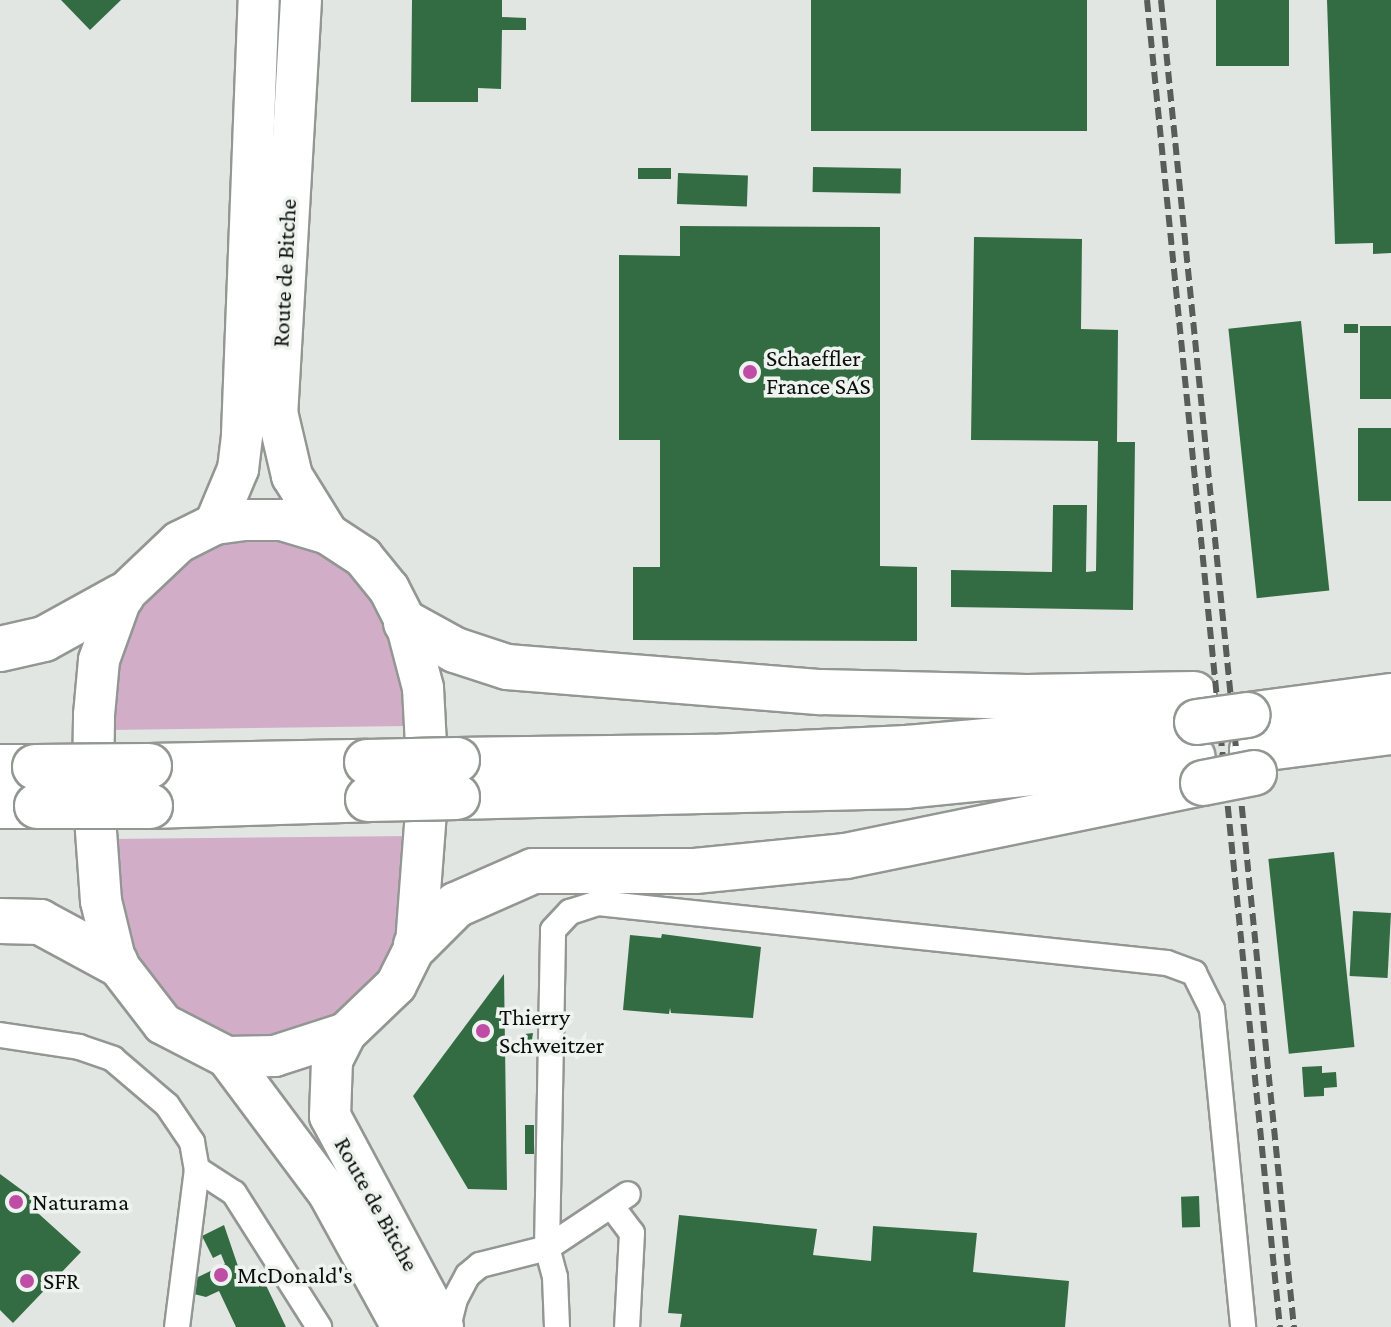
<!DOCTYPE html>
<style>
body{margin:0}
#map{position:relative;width:1391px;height:1327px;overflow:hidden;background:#e1e6e2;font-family:"Crimson Pro",serif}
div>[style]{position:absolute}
.green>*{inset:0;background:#d2adc7}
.building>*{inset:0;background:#336c42;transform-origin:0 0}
.roads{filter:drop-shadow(2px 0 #939793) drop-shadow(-2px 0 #939793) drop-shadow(0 2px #939793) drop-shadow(0 -2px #939793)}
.street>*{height:24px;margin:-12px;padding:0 12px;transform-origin:12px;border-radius:12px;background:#fff}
.primary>*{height:40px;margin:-20px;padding:0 20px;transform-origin:20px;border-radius:20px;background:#fff}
.highway>*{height:44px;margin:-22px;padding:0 22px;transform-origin:22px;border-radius:22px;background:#fff}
.rail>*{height:6px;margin-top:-3px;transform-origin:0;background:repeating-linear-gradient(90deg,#595d5a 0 12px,transparent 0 18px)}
.bridges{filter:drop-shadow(2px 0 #939793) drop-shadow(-2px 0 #939793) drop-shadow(0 2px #939793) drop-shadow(0 -2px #939793)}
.highway-bridge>*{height:44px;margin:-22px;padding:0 22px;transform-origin:22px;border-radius:22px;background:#fff}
.dots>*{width:22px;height:22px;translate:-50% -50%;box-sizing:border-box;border:4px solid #eef3ef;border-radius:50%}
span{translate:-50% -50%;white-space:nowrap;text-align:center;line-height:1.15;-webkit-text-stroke:7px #eef3ef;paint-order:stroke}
.street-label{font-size:24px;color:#0c0e0c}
.poi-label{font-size:24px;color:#0c0e0c}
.left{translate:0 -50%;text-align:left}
</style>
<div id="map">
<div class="green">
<i style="clip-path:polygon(268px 537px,334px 558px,366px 586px,399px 655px,408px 726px,108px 730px,115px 655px,134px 610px,189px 555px,226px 539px)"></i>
<i style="clip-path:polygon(411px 836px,407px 896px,388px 969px,320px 1032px,241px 1040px,200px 1029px,161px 1001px,130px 957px,111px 839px)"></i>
</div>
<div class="building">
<i style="clip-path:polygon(61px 0,121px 0,90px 30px)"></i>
<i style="clip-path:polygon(412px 0,502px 0,502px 17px,526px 18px,526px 30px,502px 30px,501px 89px,478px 88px,478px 102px,411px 102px)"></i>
<i style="left:811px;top:0;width:276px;height:131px"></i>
<i style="left:1216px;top:0;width:73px;height:66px"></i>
<i style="clip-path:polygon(1327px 0,1391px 0,1391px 253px,1373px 254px,1373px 243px,1335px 244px)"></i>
<i style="left:813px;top:167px;width:88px;height:25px;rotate:1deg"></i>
<i style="left:638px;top:168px;width:33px;height:11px"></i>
<i style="left:678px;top:173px;width:70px;height:31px;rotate:2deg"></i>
<i style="clip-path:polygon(680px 226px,880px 227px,880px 566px,917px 567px,917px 641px,633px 640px,633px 567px,660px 567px,660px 440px,619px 440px,619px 255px,680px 256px)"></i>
<i style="clip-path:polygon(974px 237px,1082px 239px,1081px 329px,1118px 330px,1117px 442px,1135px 442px,1133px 610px,951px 607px,951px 570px,1052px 572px,1053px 505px,1087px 505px,1086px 572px,1096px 571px,1098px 441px,971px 440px)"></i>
<i style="left:1301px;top:321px;width:271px;height:73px;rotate:84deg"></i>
<i style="left:1344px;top:324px;width:14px;height:9px"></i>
<i style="left:1360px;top:326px;width:31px;height:73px"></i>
<i style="left:1358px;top:428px;width:33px;height:73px"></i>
<i style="left:1334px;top:852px;width:196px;height:66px;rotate:84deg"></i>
<i style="left:1353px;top:911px;width:38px;height:65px;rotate:3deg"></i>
<i style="clip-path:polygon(662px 934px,761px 947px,753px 1018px,671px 1013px,670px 1008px,669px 1014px,623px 1010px,630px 935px,661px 938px)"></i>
<i style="clip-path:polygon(504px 974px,507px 1190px,468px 1189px,413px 1096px)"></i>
<i style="clip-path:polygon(533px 1033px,531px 1046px,525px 1047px,525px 1034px)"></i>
<i style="clip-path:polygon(1322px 1066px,1322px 1073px,1336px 1072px,1337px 1087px,1324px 1088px,1324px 1096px,1304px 1097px,1302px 1067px)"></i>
<i style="left:525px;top:1125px;width:9px;height:29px"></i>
<i style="clip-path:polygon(0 1174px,34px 1199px,29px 1205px,81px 1252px,13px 1323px,0 1310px)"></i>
<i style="left:1199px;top:1196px;width:31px;height:18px;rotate:88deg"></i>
<i style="clip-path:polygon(679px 1215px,817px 1229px,813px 1255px,871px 1261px,873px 1226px,977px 1233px,973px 1272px,1069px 1281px,1065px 1327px,680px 1327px,682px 1314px,668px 1313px)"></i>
<i style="clip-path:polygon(224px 1225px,242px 1278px,254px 1272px,258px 1281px,263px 1279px,286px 1327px,236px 1327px,219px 1291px,206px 1297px,194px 1294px,196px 1278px,225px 1264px,221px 1254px,213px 1258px,202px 1236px)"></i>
</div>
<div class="roads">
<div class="street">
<i style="left:0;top:1035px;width:80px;rotate:8.6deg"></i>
<i style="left:79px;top:1047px;width:36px;rotate:19deg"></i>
<i style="left:113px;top:1059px;width:71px;rotate:40.4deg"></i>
<i style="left:167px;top:1105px;width:45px;rotate:56deg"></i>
<i style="left:192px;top:1142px;width:27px;rotate:80deg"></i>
<i style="left:197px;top:1169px;width:159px;rotate:97.2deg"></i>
<i style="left:197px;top:1169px;width:44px;rotate:33deg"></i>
<i style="left:234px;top:1193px;width:159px;rotate:57.6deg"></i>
<i style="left:613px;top:1208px;width:31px;rotate:53deg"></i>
<i style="left:632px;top:1233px;width:94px;rotate:93deg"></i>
<i style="left:448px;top:1327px;width:29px;rotate:-76deg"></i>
<i style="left:455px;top:1299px;width:27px;rotate:-62deg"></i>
<i style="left:468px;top:1275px;width:16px;rotate:-40deg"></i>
<i style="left:480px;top:1265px;width:69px;rotate:-14.2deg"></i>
<i style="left:547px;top:1248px;width:97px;rotate:-33.7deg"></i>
<i style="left:557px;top:1327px;width:50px;rotate:-92.3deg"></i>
<i style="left:555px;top:1277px;width:30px;rotate:-105deg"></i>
<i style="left:547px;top:1248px;width:318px;rotate:-88.9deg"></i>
<i style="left:553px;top:930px;width:25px;rotate:-47deg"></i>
<i style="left:570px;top:912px;width:29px;rotate:-18deg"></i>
<i style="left:598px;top:903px;width:572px;rotate:6.02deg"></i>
<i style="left:1167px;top:963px;width:29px;rotate:20deg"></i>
<i style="left:1194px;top:973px;width:40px;rotate:63.4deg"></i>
<i style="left:1212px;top:1009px;width:320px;rotate:84.4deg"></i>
</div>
<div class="primary">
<i style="left:301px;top:0;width:413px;rotate:93.3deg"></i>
<i style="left:277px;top:412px;width:66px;rotate:76.8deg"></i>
<i style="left:292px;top:476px;width:68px;rotate:58.2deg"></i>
<i style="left:245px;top:520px;width:37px"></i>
<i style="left:282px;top:520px;width:48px;rotate:16.9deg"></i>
<i style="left:328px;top:534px;width:42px;rotate:33.3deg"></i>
<i style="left:363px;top:557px;width:41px;rotate:50.9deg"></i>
<i style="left:389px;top:589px;width:38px;rotate:63deg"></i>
<i style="left:406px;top:623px;width:67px;rotate:75.3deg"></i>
<i style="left:423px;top:688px;width:97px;rotate:87deg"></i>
<i style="left:428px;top:785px;width:160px;rotate:94.3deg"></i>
<i style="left:416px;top:945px;width:45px;rotate:116.6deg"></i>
<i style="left:396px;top:985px;width:69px;rotate:136.2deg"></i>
<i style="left:346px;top:1033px;width:75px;rotate:162.1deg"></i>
<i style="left:275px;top:1056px;width:48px;rotate:178.8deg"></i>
<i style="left:227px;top:1057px;width:72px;rotate:-152.7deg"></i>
<i style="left:163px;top:1024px;width:77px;rotate:-127.6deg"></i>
<i style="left:116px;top:963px;width:64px;rotate:-103.6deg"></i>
<i style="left:101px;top:901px;width:111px;rotate:-94.1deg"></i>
<i style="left:93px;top:790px;width:75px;rotate:-89.2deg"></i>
<i style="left:94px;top:715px;width:55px;rotate:-84.8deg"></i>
<i style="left:99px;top:660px;width:68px;rotate:-70.2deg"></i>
<i style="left:122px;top:596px;width:79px;rotate:-43.5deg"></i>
<i style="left:179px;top:542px;width:40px;rotate:-26.6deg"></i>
<i style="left:215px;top:524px;width:30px;rotate:-8deg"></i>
<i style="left:215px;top:524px;width:60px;rotate:-67.3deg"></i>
<i style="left:238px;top:469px;width:35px;rotate:-83deg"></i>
<i style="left:242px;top:434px;width:434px;rotate:-87.8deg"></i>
<i style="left:346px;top:1033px;width:31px;rotate:117deg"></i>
<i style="left:332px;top:1061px;width:55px;rotate:92.1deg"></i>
<i style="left:330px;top:1116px;width:239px;rotate:61.8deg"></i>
<i style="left:227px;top:1057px;width:171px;rotate:53.3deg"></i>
<i style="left:329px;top:1194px;width:152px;rotate:61.2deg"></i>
</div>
<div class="highway">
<i style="left:406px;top:623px;width:56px;rotate:28.9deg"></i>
<i style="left:455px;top:650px;width:55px;rotate:18.1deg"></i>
<i style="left:507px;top:667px;width:315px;rotate:4.6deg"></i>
<i style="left:821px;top:692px;width:206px;rotate:1.4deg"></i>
<i style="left:1027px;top:697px;width:167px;rotate:-1deg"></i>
<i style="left:0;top:649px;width:45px;rotate:-12.8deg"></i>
<i style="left:44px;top:639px;width:89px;rotate:-28.9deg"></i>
<i style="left:1248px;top:715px;width:144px;rotate:-7.6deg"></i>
<i style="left:1252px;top:750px;width:140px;rotate:-7.4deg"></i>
<i style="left:457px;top:760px;width:256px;rotate:-0.7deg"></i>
<i style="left:713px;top:757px;width:194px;rotate:-2.7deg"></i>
<i style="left:907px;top:748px;width:291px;rotate:-5.1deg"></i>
<i style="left:149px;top:766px;width:218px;rotate:-1.1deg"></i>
<i style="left:0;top:767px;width:35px"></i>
<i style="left:457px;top:797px;width:449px;rotate:-1.4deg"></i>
<i style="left:906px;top:786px;width:288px;rotate:-5.8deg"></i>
<i style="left:0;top:806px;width:37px"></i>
<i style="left:150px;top:806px;width:218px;rotate:-1.8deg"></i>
<i style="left:0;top:921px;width:40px;rotate:1.4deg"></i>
<i style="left:40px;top:922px;width:86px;rotate:28.3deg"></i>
<i style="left:416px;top:945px;width:57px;rotate:-45deg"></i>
<i style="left:456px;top:905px;width:84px;rotate:-23.8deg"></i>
<i style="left:533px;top:871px;width:162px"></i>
<i style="left:695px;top:871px;width:152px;rotate:-5.7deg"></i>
<i style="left:846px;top:856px;width:364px;rotate:-11.6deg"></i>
</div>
</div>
<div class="rail">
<i style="left:1147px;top:0;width:1334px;rotate:84.28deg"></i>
<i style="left:1161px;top:0;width:1334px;rotate:84.28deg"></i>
</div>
<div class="bridges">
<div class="highway-bridge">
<i style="left:1197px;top:722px;width:51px;rotate:-7.8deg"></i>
<i style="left:367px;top:762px;width:90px;rotate:-1.3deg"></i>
<i style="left:35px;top:767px;width:114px;rotate:-0.5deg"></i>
<i style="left:1203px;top:783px;width:52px;rotate:-11.1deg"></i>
<i style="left:368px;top:799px;width:89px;rotate:-1.3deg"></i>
<i style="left:37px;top:806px;width:113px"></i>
</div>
</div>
<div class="dots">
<i style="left:750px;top:372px;background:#bf4ca5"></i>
<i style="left:483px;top:1031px;background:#bf4ca5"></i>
<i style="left:16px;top:1202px;background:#bf4ca5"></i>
<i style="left:221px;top:1275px;background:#bf4ca5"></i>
<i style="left:27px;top:1281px;background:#bf4ca5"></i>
</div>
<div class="street-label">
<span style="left:284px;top:273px;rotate:-87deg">Route de Bitche</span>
<span style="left:377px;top:1204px;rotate:61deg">Route de Bitche</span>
</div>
<div class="poi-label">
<span class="left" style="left:766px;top:372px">Schaeffler<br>France SAS</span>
<span class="left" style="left:499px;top:1031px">Thierry<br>Schweitzer</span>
<span class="left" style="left:32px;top:1202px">Naturama</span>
<span class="left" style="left:237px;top:1275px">McDonald's</span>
<span class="left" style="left:43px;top:1281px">SFR</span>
</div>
</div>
